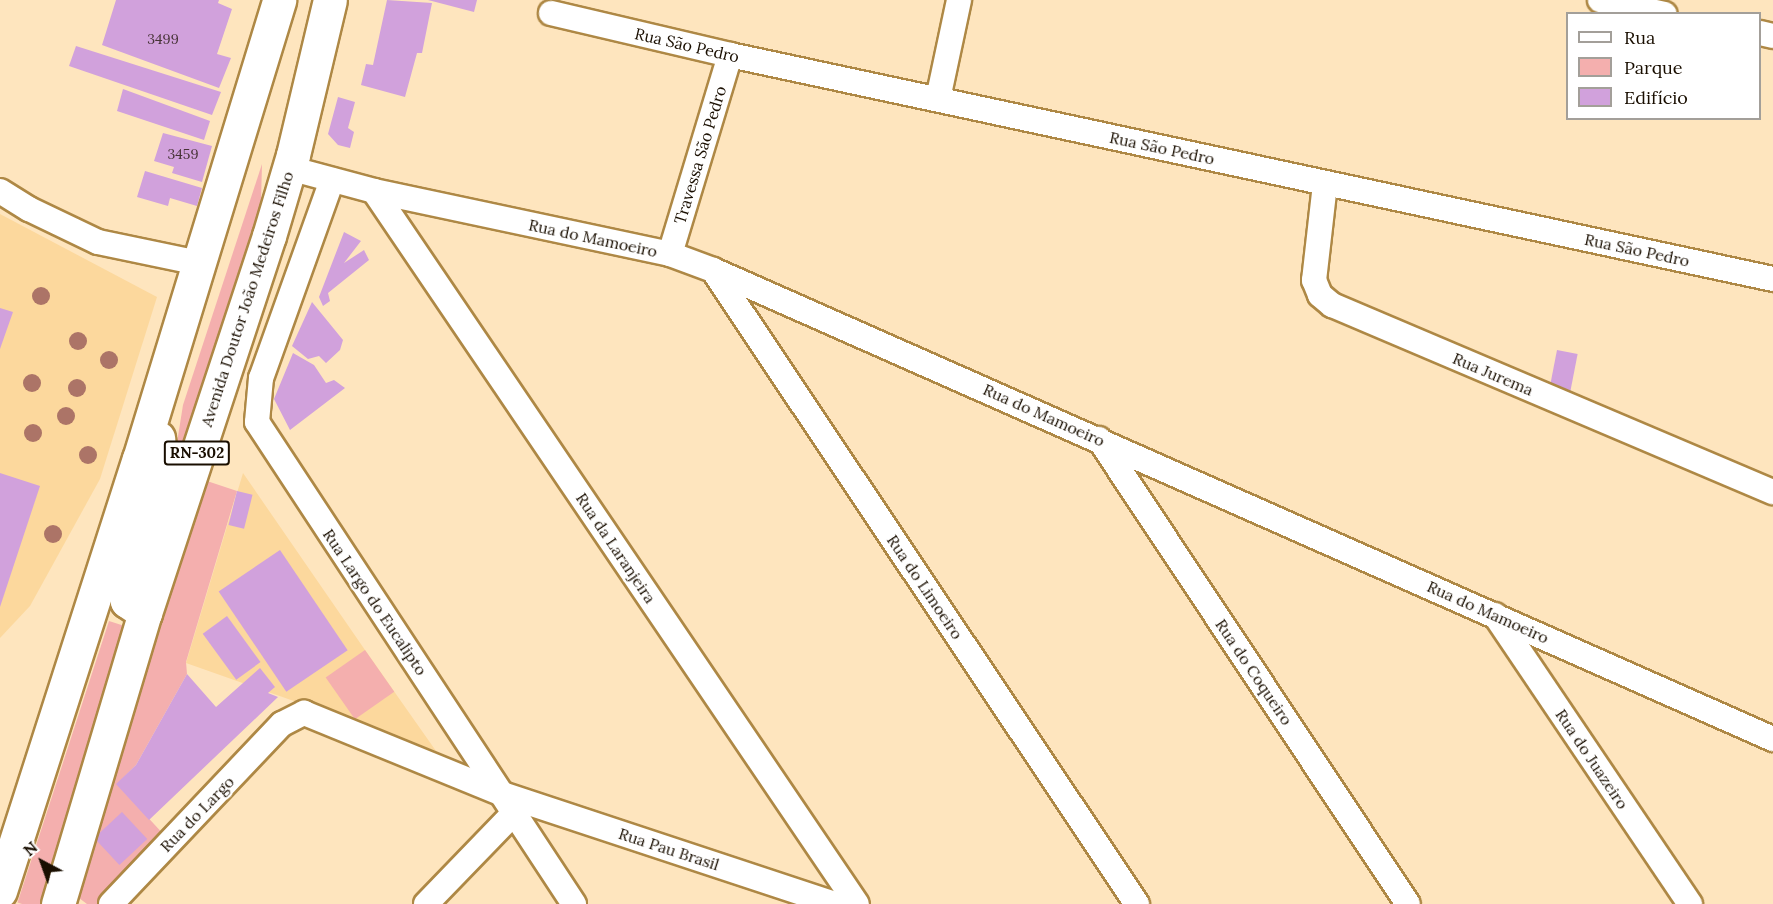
<!DOCTYPE html>
<meta charset="utf-8">
<style>
body{margin:0}
#map{position:relative;width:1773px;height:904px;overflow:hidden;background:#fee5be;font-family:Lora,serif}
div>[style]{position:absolute}
.built>*{inset:0;background:#fcd89d}
.green>*{inset:0;background:#f4afae;transform-origin:0 0}
.building>*{inset:0;background:#d1a1dc;transform-origin:0 0}
.roads{filter:drop-shadow(2px 0 #ae8845) drop-shadow(-2px 0 #ae8845) drop-shadow(0 2px #ae8845) drop-shadow(0 -2px #ae8845)}
.minor>*{height:24px;margin:-12px;padding:0 12px;transform-origin:12px;border-radius:12px;background:#fff}
.primary>*{height:33px;margin:-16.5px;padding:0 16.5px;transform-origin:16.5px;border-radius:16.5px;background:#fff}
.trees>*{width:18px;height:18px;margin:-9px;border-radius:50%;background:#ac7467}
span{translate:-50% -50%;white-space:nowrap;text-align:center;line-height:1.15;-webkit-text-stroke:4.5px #fff;paint-order:stroke}
.number-label{font-size:14px;color:#473337}
.number-label span{-webkit-text-stroke-width:0}
.shield-label span{padding:2px 4px;background:#fff;border:2px solid;border-radius:4px;-webkit-text-stroke-width:0}
.shield-label{font-size:15px;color:#190e00;font-weight:700}
.street-label{font-size:16px;color:#190e00}
.legend{position:absolute;left:1566px;top:12px;width:195px;height:108px;box-sizing:border-box;background:#fff;border:2px solid #a39f99;margin:0;padding:8px 10px;list-style:none;font-size:18px;color:#190e00}
.legend li{display:flex;align-items:center;gap:12px;height:30px}
.legend b{width:30px;border:2px solid #a39f99}
.north{position:absolute;left:12px;top:832px;width:60px;height:60px;-webkit-text-stroke:4px #fff;paint-order:stroke;rotate:319deg;font-size:16px;font-weight:700;line-height:24px;text-align:center;color:#190e00}
.north::after{content:'';display:block;margin:auto;width:21px;height:27px;background:#190e00;clip-path:polygon(50% 0,100% 100%,50% 72%,0 100%)}
</style>
<div id="map">
<div class="built">
<i style="clip-path:polygon(0 214px,157px 297px,100px 479px,30px 606px,0 638px)"></i>
<i style="clip-path:polygon(243px 473px,365px 650px,436px 751px,186px 663px)"></i>
</div>
<div class="green">
<i style="clip-path:polygon(262px 164px,260px 239px,169px 493px,183px 405px)"></i>
<i style="clip-path:polygon(201px 479px,237px 491px,186px 662px,187px 674px,136px 765px,117px 784px,166px 837px,103px 904px,87px 904px,75px 895px)"></i>
<i style="left:109px;top:621px;width:23px;height:296px;rotate:18deg"></i>
<i style="left:365px;top:650px;width:51px;height:48px;rotate:55deg"></i>
</div>
<div class="building">
<i style="clip-path:polygon(116px 0,219px 0,218px 3px,232px 9px,217px 54px,231px 58px,219px 88px,102px 45px)"></i>
<i style="clip-path:polygon(387px 0,432px 3px,422px 53px,417px 53px,405px 97px,361px 85px,366px 64px,373px 65px)"></i>
<i style="clip-path:polygon(428px 0,477px 0,474px 12px)"></i>
<i style="clip-path:polygon(76px 46px,221px 92px,212px 115px,69px 66px)"></i>
<i style="clip-path:polygon(123px 89px,210px 121px,204px 140px,117px 111px)"></i>
<i style="clip-path:polygon(338px 97px,355px 102px,348px 128px,354px 132px,350px 148px,338px 145px,328px 134px)"></i>
<i style="clip-path:polygon(163px 133px,212px 146px,202px 182px,172px 173px,174px 167px,154px 161px)"></i>
<i style="clip-path:polygon(145px 171px,202px 188px,197px 206px,170px 198px,168px 206px,137px 197px)"></i>
<i style="clip-path:polygon(344px 232px,361px 241px,344px 263px,364px 250px,369px 260px,328px 293px,330px 301px,323px 306px,319px 297px)"></i>
<i style="clip-path:polygon(312px 302px,343px 340px,340px 350px,326px 363px,319px 356px,308px 359px,292px 346px)"></i>
<i style="clip-path:polygon(0 308px,13px 312px,0 349px)"></i>
<i style="left:1557px;top:350px;width:21px;height:43px;rotate:11deg"></i>
<i style="clip-path:polygon(293px 353px,314px 365px,326px 383px,334px 380px,345px 388px,290px 430px,274px 399px)"></i>
<i style="clip-path:polygon(0 473px,40px 486px,0 607px)"></i>
<i style="left:237px;top:491px;width:16px;height:35px;rotate:14deg"></i>
<i style="left:280px;top:550px;width:121px;height:74px;rotate:56deg"></i>
<i style="left:227px;top:616px;width:57px;height:30px;rotate:54deg"></i>
<i style="clip-path:polygon(260px 668px,275px 687px,268px 693px,278px 697px,149px 820px,116px 784px,136px 765px,187px 674px,216px 707px)"></i>
<i style="left:122px;top:812px;width:37px;height:38px;rotate:47deg"></i>
</div>
<div class="roads">
<div class="minor">
<i style="left:1600px;top:0;width:66px;rotate:12.2deg"></i>
<i style="left:551px;top:13px;width:184px;rotate:13.2deg"></i>
<i style="left:730px;top:55px;width:1067px;rotate:12.12deg"></i>
<i style="left:1760px;top:33px;width:13px;rotate:13deg"></i>
<i style="left:938px;top:99px;width:101px;rotate:-78deg"></i>
<i style="left:289px;top:168px;width:88px;rotate:15.1deg"></i>
<i style="left:374px;top:191px;width:303px;rotate:12deg"></i>
<i style="left:670px;top:254px;width:46px;rotate:20.4deg"></i>
<i style="left:713px;top:270px;width:1159px;rotate:23.87deg"></i>
<i style="left:332px;top:180px;width:210px;rotate:109.7deg"></i>
<i style="left:261px;top:378px;width:44px;rotate:95.2deg"></i>
<i style="left:257px;top:422px;width:577px;rotate:56.67deg"></i>
<i style="left:1325px;top:184px;width:97px;rotate:96.5deg"></i>
<i style="left:1314px;top:280px;width:16px;rotate:68deg"></i>
<i style="left:1320px;top:295px;width:16px;rotate:40deg"></i>
<i style="left:1332px;top:305px;width:479px;rotate:23deg"></i>
<i style="left:0;top:191px;width:34px;rotate:32deg"></i>
<i style="left:29px;top:209px;width:76px;rotate:25.6deg"></i>
<i style="left:98px;top:242px;width:103px;rotate:11.7deg"></i>
<i style="left:374px;top:191px;width:861px;rotate:55.89deg"></i>
<i style="left:670px;top:254px;width:208px;rotate:-73.2deg"></i>
<i style="left:713px;top:270px;width:763px;rotate:56.23deg"></i>
<i style="left:1099px;top:439px;width:558px;rotate:56.4deg"></i>
<i style="left:1495px;top:615px;width:349px;rotate:56deg"></i>
<i style="left:111px;top:904px;width:248px;rotate:-46.5deg"></i>
<i style="left:282px;top:724px;width:25px;rotate:-27deg"></i>
<i style="left:304px;top:713px;width:214px;rotate:22.2deg"></i>
<i style="left:502px;top:794px;width:351px;rotate:18.3deg"></i>
<i style="left:426px;top:904px;width:124px;rotate:-46deg"></i>
</div>
<div class="primary">
<i style="left:145px;top:613px;width:22px;rotate:-146deg"></i>
<i style="left:127px;top:601px;width:23px;rotate:-92deg"></i>
<i style="left:126px;top:578px;width:119px;rotate:-73.4deg"></i>
<i style="left:160px;top:464px;width:26px;rotate:-94deg"></i>
<i style="left:0;top:891px;width:454px;rotate:-72.2deg"></i>
<i style="left:139px;top:459px;width:480px;rotate:-73deg"></i>
<i style="left:58px;top:904px;width:304px;rotate:-73.4deg"></i>
<i style="left:145px;top:613px;width:397px;rotate:-71.8deg"></i>
<i style="left:269px;top:236px;width:84px;rotate:-73.5deg"></i>
<i style="left:293px;top:155px;width:159px;rotate:-76.6deg"></i>
</div>
</div>
<div class="trees">
<i style="left:41px;top:296px"></i>
<i style="left:78px;top:341px"></i>
<i style="left:109px;top:360px"></i>
<i style="left:32px;top:383px"></i>
<i style="left:77px;top:388px"></i>
<i style="left:66px;top:416px"></i>
<i style="left:33px;top:433px"></i>
<i style="left:88px;top:455px"></i>
<i style="left:53px;top:534px"></i>
</div>
<div class="number-label">
<span style="left:163px;top:39px">3499</span>
<span style="left:183px;top:154px">3459</span>
</div>
<div class="shield-label">
<span style="left:197px;top:453px">RN-302</span>
</div>
<div class="street-label">
<span style="left:687px;top:45px;rotate:13deg">Rua São Pedro</span>
<span style="left:1162px;top:148px;rotate:12deg">Rua São Pedro</span>
<span style="left:700px;top:155px;rotate:-73deg">Travessa São Pedro</span>
<span style="left:593px;top:238px;rotate:12deg">Rua do Mamoeiro</span>
<span style="left:1637px;top:250px;rotate:12deg">Rua São Pedro</span>
<span style="left:247px;top:299px;rotate:-72deg">Avenida Doutor João Medeiros Filho</span>
<span style="left:1493px;top:374px;rotate:23deg">Rua Jurema</span>
<span style="left:1044px;top:415px;rotate:24deg">Rua do Mamoeiro</span>
<span style="left:616px;top:548px;rotate:56deg">Rua da Laranjeira</span>
<span style="left:925px;top:587px;rotate:56deg">Rua do Limoeiro</span>
<span style="left:375px;top:602px;rotate:56deg">Rua Largo do Eucalipto</span>
<span style="left:1488px;top:612px;rotate:24deg">Rua do Mamoeiro</span>
<span style="left:1254px;top:672px;rotate:56deg">Rua do Coqueiro</span>
<span style="left:1592px;top:759px;rotate:56deg">Rua do Juazeiro</span>
<span style="left:197px;top:814px;rotate:-46deg">Rua do Largo</span>
<span style="left:669px;top:849px;rotate:18deg">Rua Pau Brasil</span>
</div>
<ul class="legend">
<li><b style="height:8px;background:#fff"></b>Rua</li>
<li><b style="height:16px;background:#f4afae"></b>Parque</li>
<li><b style="height:16px;background:#d1a1dc"></b>Edifício</li>
</ul>
<div class="north">N</div>
</div>
